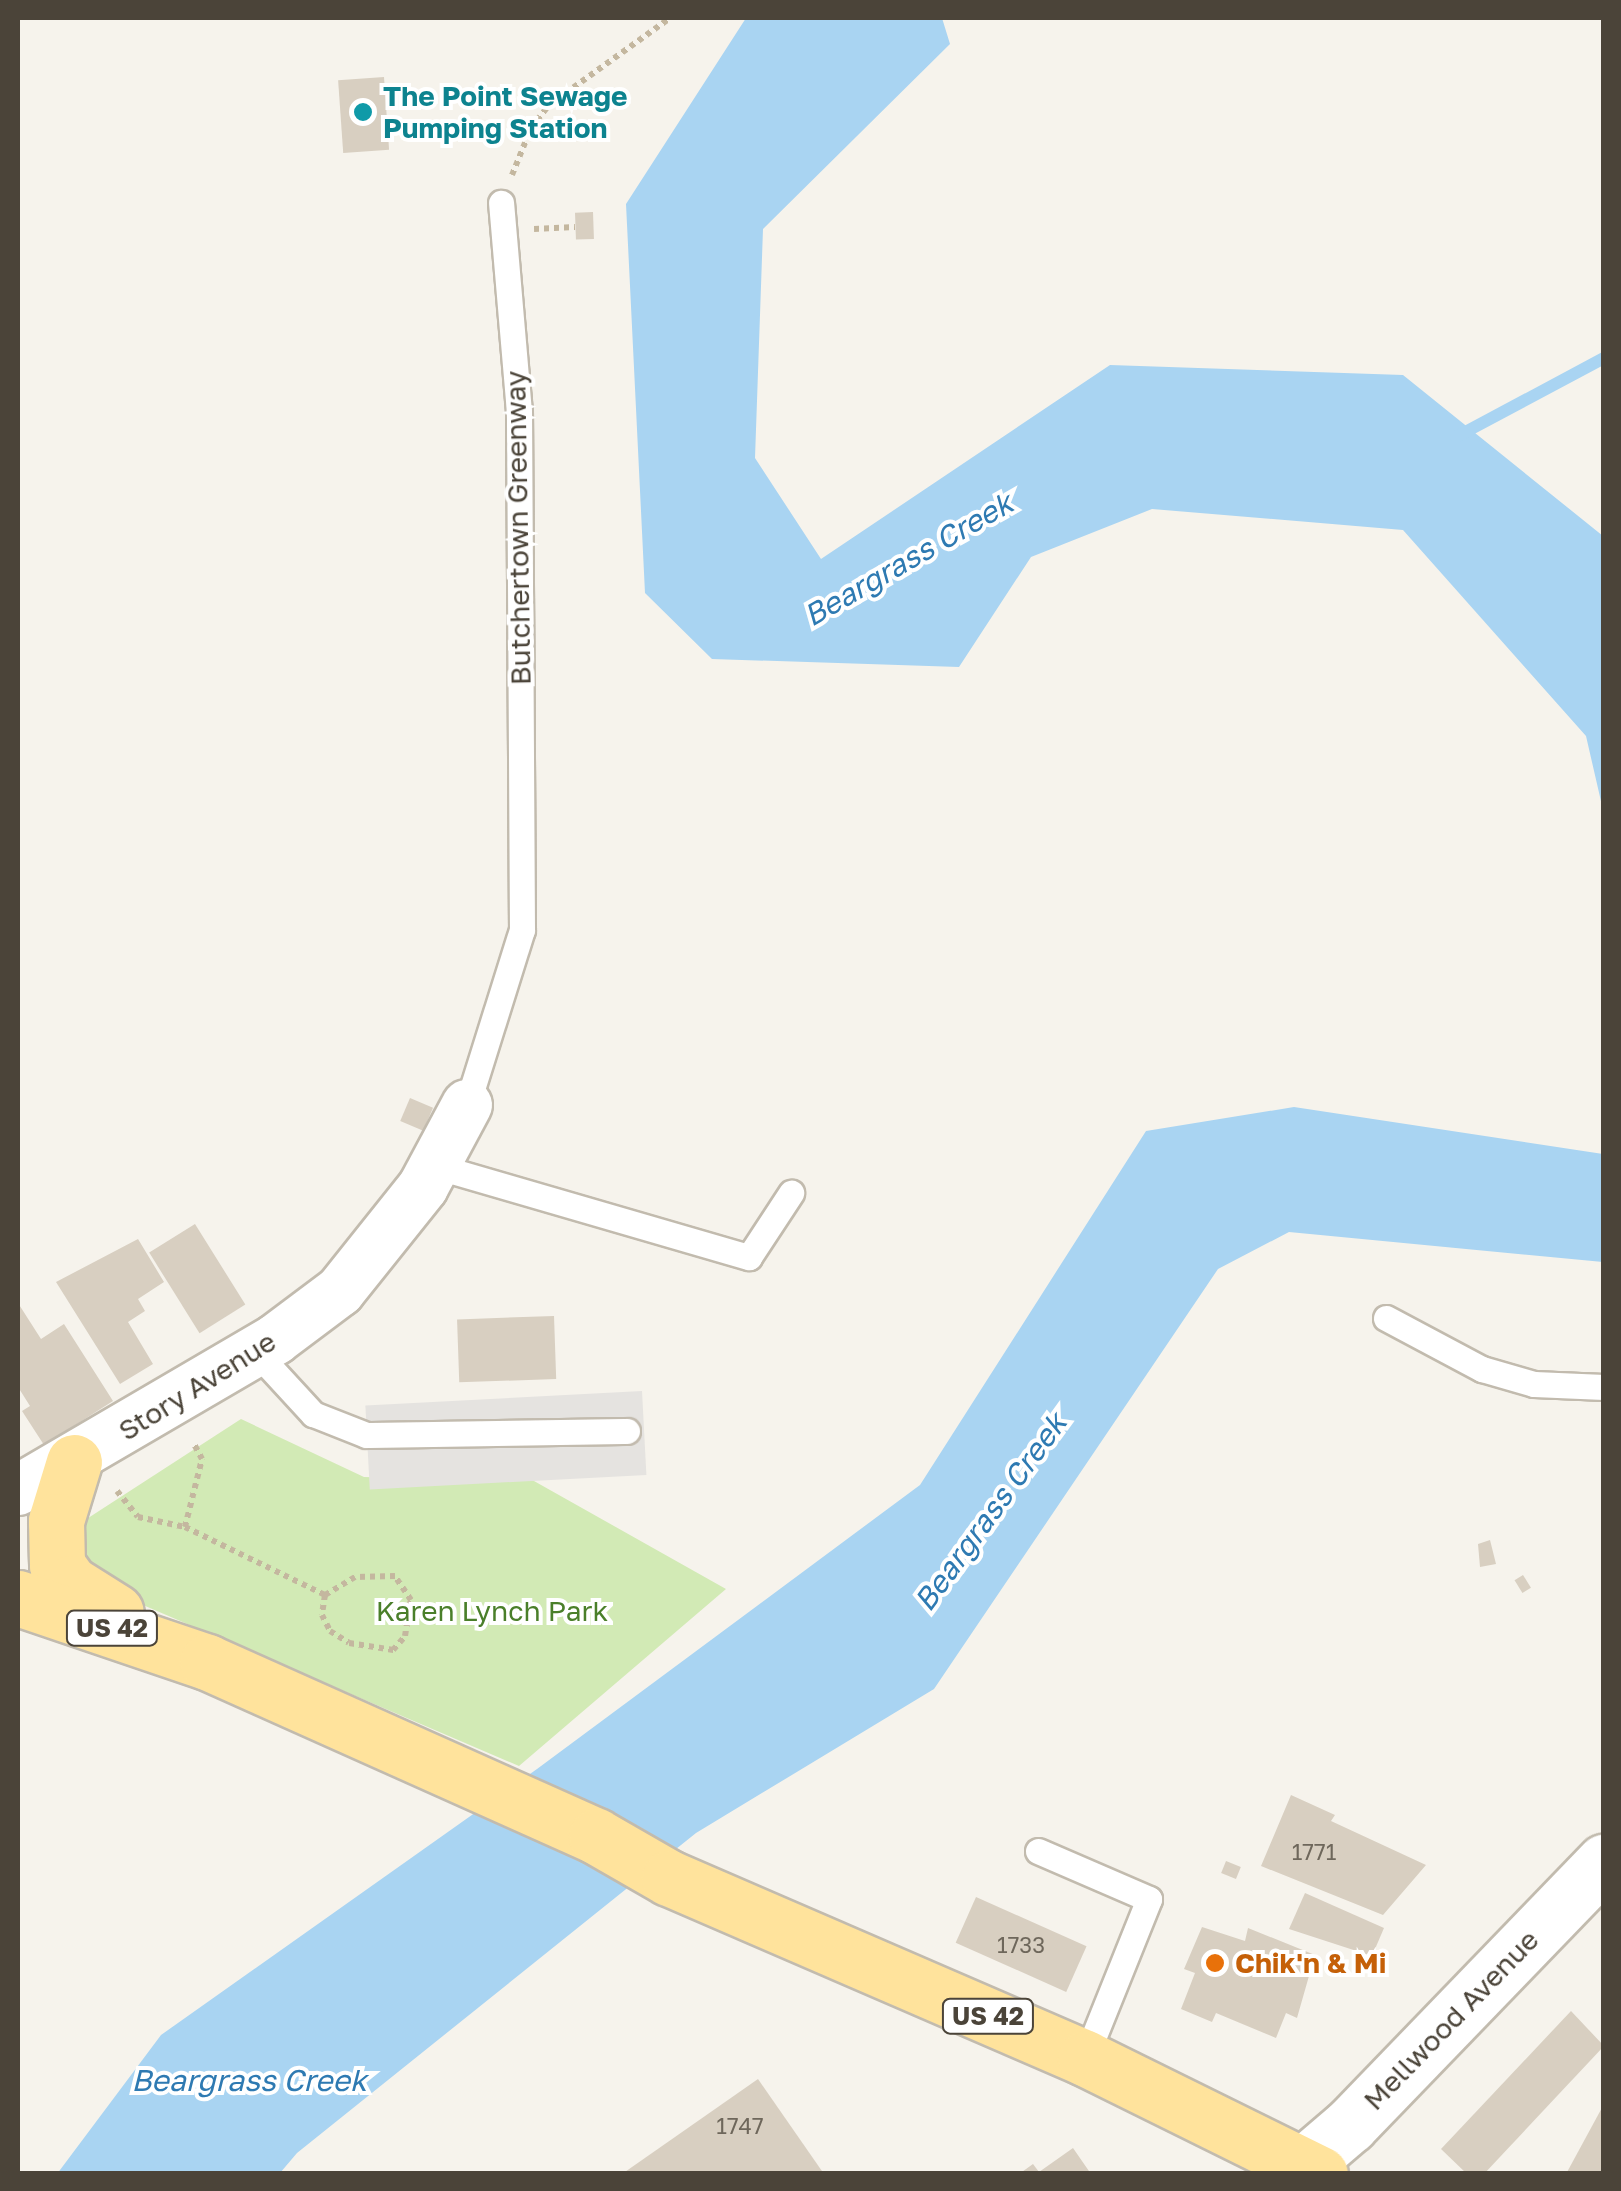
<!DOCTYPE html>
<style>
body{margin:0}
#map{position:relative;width:1621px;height:2191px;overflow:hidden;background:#f6f3ec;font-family:"Golos Text",sans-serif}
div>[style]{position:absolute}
.green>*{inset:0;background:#d2eab5}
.parking>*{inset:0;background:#e5e3e0;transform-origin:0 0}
.water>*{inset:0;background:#a9d4f2}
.stream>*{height:12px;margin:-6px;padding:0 6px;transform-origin:6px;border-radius:6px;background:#a9d4f2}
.building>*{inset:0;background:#d8cfc1;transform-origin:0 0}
.path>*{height:6px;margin-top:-3px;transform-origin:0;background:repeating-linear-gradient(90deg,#c4b79f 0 5px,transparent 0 10px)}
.roads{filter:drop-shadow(2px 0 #c2bbae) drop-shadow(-2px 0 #c2bbae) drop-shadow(0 2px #c2bbae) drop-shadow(0 -2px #c2bbae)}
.service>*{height:25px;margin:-12.5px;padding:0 12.5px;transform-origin:12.5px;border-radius:12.5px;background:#fff}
.minor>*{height:50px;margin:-25px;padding:0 25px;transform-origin:25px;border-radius:25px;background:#fff}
.tertiary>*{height:55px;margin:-27.5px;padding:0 27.5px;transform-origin:27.5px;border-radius:27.5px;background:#fff}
.primary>*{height:55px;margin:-27.5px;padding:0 27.5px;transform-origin:27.5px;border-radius:27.5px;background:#ffe39c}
.dots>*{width:28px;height:28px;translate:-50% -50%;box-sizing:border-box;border:5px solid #fff;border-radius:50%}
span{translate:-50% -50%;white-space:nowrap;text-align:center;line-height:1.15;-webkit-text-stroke:8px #fff;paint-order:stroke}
.number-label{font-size:22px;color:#6e675b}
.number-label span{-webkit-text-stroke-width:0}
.shield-label span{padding:2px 8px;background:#fff;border:2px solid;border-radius:8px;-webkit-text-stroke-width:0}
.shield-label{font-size:25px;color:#4b4439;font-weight:700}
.culture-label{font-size:28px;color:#0d838f;font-weight:700}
.left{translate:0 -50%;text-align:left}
.street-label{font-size:28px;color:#4b4439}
.park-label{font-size:28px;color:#4a7f2a}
.food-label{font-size:28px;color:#c56008;font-weight:700}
.water-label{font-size:30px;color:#2e7ab2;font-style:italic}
.frame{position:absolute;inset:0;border:20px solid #4b4439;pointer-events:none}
</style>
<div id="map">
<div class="green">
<i style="clip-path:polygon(241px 1419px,364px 1477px,534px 1481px,726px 1589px,519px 1766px,101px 1587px,65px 1533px)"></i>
</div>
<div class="parking">
<i style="left:642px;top:1391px;width:84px;height:277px;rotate:87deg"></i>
</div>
<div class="water">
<i style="clip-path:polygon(746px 18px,942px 18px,950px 44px,763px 229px,755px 458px,821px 559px,1110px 365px,1403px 375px,1603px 536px,1603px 810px,1586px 736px,1403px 530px,1152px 509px,1031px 557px,959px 667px,712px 659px,645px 593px,626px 204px)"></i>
<i style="clip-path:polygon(1294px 1107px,1603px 1154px,1603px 1262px,1289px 1232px,1218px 1269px,934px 1689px,696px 1833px,297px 2153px,280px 2173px,57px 2174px,161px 2035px,537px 1769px,920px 1485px,1146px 1131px)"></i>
</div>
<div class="stream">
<i style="left:1456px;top:437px;width:168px;rotate:-28.1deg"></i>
</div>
<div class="building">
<i style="left:384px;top:77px;width:73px;height:46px;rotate:86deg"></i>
<i style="left:593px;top:212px;width:27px;height:18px;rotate:88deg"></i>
<i style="left:410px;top:1098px;width:25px;height:25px;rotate:23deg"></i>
<i style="left:195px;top:1224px;width:95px;height:54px;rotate:58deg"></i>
<i style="clip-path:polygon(138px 1239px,164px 1282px,138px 1299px,145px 1311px,128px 1322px,153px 1364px,120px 1384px,56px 1282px)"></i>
<i style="clip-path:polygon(18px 1303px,41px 1339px,64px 1324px,113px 1401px,44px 1445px,22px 1411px,30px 1406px,18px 1387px)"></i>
<i style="left:554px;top:1316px;width:63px;height:97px;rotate:88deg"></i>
<i style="clip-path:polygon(1490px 1540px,1496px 1564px,1480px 1567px,1478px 1544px)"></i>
<i style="left:1523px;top:1575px;width:15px;height:10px;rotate:58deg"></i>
<i style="clip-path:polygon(1291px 1795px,1335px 1815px,1331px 1821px,1426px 1865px,1383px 1915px,1261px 1866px)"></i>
<i style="left:1226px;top:1861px;width:16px;height:13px;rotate:22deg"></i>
<i style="clip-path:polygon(1305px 1893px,1384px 1928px,1372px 1956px,1289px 1929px)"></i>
<i style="left:976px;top:1897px;width:121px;height:50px;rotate:24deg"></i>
<i style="clip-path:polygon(1202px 1927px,1245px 1941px,1248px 1928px,1315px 1955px,1297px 2018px,1286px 2013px,1276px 2038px,1216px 2013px,1212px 2022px,1181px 2009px,1195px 1973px,1184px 1969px)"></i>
<i style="clip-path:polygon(1571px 2011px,1604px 2046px,1484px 2174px,1467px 2174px,1441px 2149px)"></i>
<i style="clip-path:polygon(758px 2079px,824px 2174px,622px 2174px)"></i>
<i style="clip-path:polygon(1604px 2104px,1604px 2174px,1566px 2174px)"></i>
<i style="clip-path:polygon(1073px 2148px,1091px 2174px,1019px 2174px,1033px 2164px,1039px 2172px)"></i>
</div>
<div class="path">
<i style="left:512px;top:175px;width:51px;rotate:-68deg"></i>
<i style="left:531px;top:128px;width:29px;rotate:-52deg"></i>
<i style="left:549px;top:105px;width:149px;rotate:-35.7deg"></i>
<i style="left:534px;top:229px;width:41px;rotate:-2.8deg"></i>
<i style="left:117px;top:1491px;width:33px;rotate:51deg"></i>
<i style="left:138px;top:1517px;width:48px;rotate:12deg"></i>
<i style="left:185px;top:1527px;width:156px;rotate:25.9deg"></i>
<i style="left:325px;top:1595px;width:20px;rotate:99deg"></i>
<i style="left:322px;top:1615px;width:18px;rotate:63deg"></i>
<i style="left:330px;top:1631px;width:22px;rotate:32deg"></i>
<i style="left:349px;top:1643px;width:45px;rotate:9deg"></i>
<i style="left:393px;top:1650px;width:18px;rotate:-49deg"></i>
<i style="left:405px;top:1636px;width:36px;rotate:-81deg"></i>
<i style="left:411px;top:1600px;width:29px;rotate:-124deg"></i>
<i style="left:395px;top:1576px;width:40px;rotate:178.6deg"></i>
<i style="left:355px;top:1577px;width:35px;rotate:149deg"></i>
<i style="left:185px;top:1527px;width:70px;rotate:-76deg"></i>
<i style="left:202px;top:1459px;width:19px;rotate:-118deg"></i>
</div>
<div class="roads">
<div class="service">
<i style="left:467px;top:1105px;width:183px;rotate:-72.6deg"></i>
<i style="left:522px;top:930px;width:518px;rotate:-90.33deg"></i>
<i style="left:519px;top:412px;width:210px;rotate:-94.9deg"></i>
<i style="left:435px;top:1166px;width:327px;rotate:16.2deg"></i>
<i style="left:749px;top:1257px;width:77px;rotate:-56.7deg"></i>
<i style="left:1386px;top:1318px;width:109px;rotate:28deg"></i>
<i style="left:1482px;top:1369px;width:54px;rotate:16.1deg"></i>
<i style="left:1534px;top:1384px;width:70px;rotate:2.5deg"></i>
<i style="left:255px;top:1351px;width:86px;rotate:47.4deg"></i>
<i style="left:313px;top:1414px;width:57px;rotate:21.6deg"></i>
<i style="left:366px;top:1435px;width:261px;rotate:-0.9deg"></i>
<i style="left:1038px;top:1851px;width:121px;rotate:23.4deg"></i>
<i style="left:1149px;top:1899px;width:171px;rotate:111.9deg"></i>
</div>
<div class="minor">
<i style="left:18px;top:1490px;width:299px;rotate:-30.3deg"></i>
<i style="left:276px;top:1339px;width:80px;rotate:-36.9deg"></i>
<i style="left:340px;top:1291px;width:133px;rotate:-51.4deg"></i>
<i style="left:423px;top:1187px;width:93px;rotate:-61.8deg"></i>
</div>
<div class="tertiary">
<i style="left:1302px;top:2166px;width:63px;rotate:-40.5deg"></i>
<i style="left:1350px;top:2125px;width:366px;rotate:-46deg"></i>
</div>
<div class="primary">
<i style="left:74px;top:1462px;width:62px;rotate:107deg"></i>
<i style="left:56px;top:1521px;width:44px;rotate:88.7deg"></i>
<i style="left:57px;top:1565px;width:22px;rotate:54deg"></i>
<i style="left:70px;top:1583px;width:54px;rotate:32.2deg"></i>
<i style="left:18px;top:1598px;width:200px;rotate:18.7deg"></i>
<i style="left:207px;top:1662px;width:426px;rotate:24.1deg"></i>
<i style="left:596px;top:1836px;width:84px;rotate:29.9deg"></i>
<i style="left:669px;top:1878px;width:453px;rotate:23.4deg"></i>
<i style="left:1085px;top:2058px;width:262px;rotate:26.3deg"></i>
</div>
</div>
<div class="dots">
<i style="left:363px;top:112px;background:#0f9aa8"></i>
<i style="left:1215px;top:1963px;background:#e8710a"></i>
</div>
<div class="number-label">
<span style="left:1314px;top:1852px">1771</span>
<span style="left:1021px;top:1945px">1733</span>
<span style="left:740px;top:2126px">1747</span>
</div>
<div class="shield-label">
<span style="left:112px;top:1628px">US 42</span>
<span style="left:988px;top:2016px">US 42</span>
</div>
<div class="culture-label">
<span class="left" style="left:383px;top:112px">The Point Sewage<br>Pumping Station</span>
</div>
<div class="street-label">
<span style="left:518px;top:528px;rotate:-91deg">Butchertown Greenway</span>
<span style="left:197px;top:1386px;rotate:-32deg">Story Avenue</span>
<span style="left:1451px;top:2020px;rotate:-46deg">Mellwood Avenue</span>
</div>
<div class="park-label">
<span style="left:492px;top:1611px">Karen Lynch Park</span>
</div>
<div class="food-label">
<span class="left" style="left:1235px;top:1963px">Chik'n &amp; Mi</span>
</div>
<div class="water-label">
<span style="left:908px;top:559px;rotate:-30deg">Beargrass Creek</span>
<span style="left:990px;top:1512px;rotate:-54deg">Beargrass Creek</span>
<span style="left:249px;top:2080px">Beargrass Creek</span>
</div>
<div class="frame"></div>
</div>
